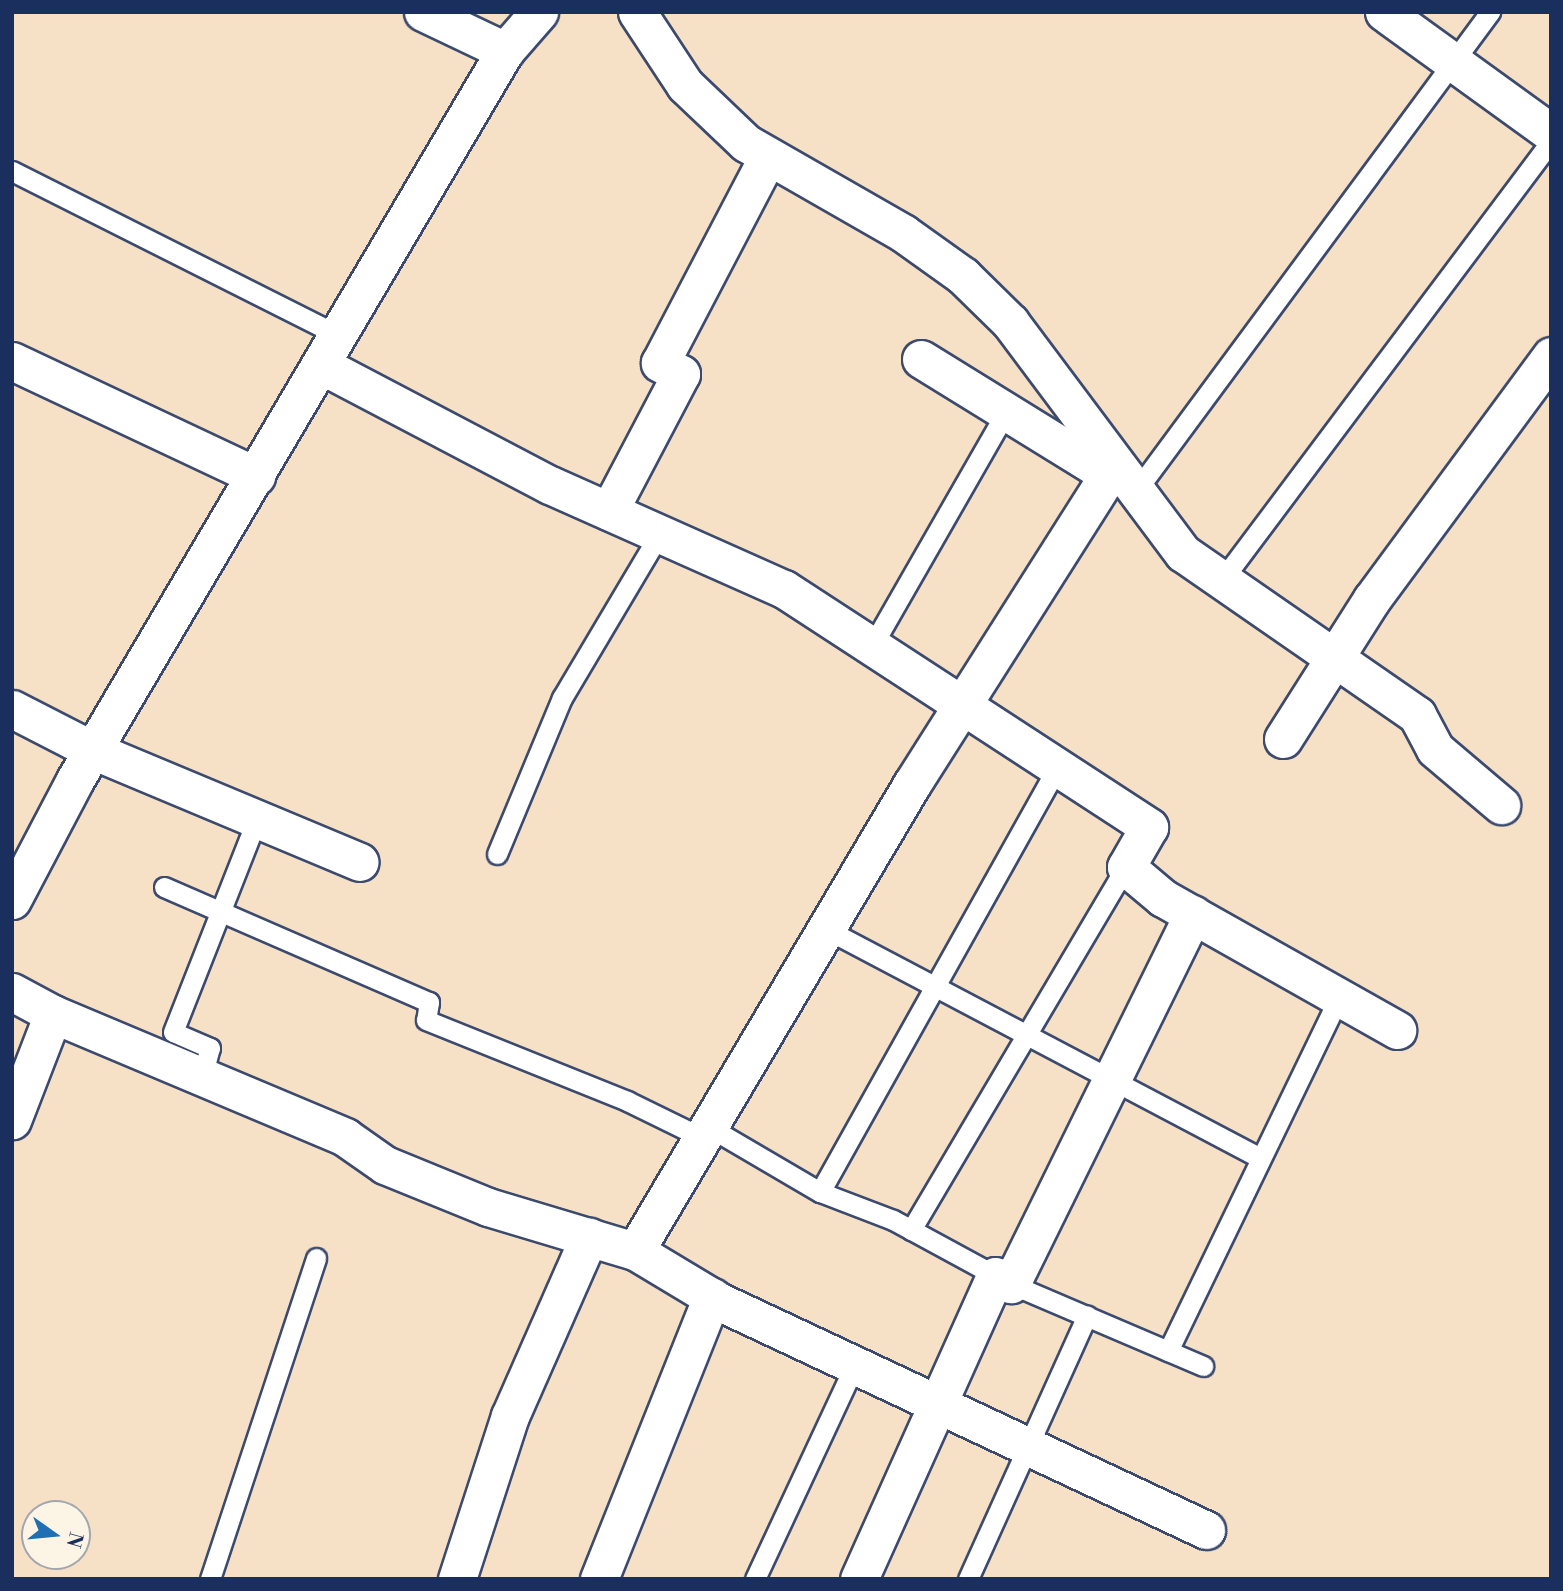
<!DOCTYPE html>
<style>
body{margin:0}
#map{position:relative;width:1563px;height:1591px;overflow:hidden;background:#f6e1c6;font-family:"Libre Bodoni",serif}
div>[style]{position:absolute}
.roads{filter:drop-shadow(2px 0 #3c4a6e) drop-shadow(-2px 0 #3c4a6e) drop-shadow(0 2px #3c4a6e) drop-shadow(0 -2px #3c4a6e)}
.lane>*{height:19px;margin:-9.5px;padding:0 9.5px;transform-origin:9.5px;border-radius:9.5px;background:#fff}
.street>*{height:37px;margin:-18.5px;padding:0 18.5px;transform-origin:18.5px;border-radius:18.5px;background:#fff}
span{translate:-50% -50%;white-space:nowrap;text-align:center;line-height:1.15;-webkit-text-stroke:7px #fcf5e5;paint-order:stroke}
.frame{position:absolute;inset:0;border:14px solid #1b2f5e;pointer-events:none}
.north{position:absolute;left:21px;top:1500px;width:70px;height:70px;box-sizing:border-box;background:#fcf5e5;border:2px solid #a2a6af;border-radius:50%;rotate:105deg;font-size:19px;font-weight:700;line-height:28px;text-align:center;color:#1b2f5e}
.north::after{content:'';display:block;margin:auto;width:24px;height:32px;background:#1f6fb2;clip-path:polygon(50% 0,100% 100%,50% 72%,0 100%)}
</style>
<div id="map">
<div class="roads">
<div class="lane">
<i style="left:12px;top:171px;width:367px;rotate:26.7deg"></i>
<i style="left:1136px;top:491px;width:596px;rotate:-53.53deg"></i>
<i style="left:1222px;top:580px;width:549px;rotate:-53.15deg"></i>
<i style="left:872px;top:646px;width:273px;rotate:-60.2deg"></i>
<i style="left:497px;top:854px;width:169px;rotate:-67.4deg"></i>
<i style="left:562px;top:698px;width:192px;rotate:-59.3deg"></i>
<i style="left:164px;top:887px;width:289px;rotate:23.5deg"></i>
<i style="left:429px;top:1002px;width:18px;rotate:99deg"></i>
<i style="left:426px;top:1020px;width:217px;rotate:21.9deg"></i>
<i style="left:627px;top:1101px;width:85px;rotate:26deg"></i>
<i style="left:826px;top:929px;width:489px;rotate:27.8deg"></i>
<i style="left:202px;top:1077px;width:30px;rotate:-75deg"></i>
<i style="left:210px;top:1048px;width:40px;rotate:-156.6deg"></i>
<i style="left:173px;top:1032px;width:229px;rotate:-68.5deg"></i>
<i style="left:709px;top:1127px;width:129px;rotate:30.4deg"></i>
<i style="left:820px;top:1192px;width:78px;rotate:21deg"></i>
<i style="left:893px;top:1220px;width:134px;rotate:28.5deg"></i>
<i style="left:1011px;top:1284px;width:209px;rotate:23.1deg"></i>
<i style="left:820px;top:1192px;width:487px;rotate:-60.8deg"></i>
<i style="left:911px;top:1230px;width:422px;rotate:-59.4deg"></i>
<i style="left:1168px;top:1351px;width:390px;rotate:-64.2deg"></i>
<i style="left:210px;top:1579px;width:338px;rotate:-71.7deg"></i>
<i style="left:755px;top:1579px;width:234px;rotate:-65deg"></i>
<i style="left:968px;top:1579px;width:289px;rotate:-65.7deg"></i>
</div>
<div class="street">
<i style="left:423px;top:12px;width:91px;rotate:25.4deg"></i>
<i style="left:637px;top:12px;width:87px;rotate:56.7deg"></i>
<i style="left:685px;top:85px;width:84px;rotate:43.6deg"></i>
<i style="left:746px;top:143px;width:181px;rotate:29.8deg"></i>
<i style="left:903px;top:233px;width:74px;rotate:35.6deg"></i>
<i style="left:963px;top:276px;width:66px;rotate:44.4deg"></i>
<i style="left:1010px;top:322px;width:289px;rotate:53.2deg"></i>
<i style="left:1183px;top:553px;width:285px;rotate:34.7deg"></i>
<i style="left:1417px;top:715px;width:38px;rotate:62deg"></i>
<i style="left:1435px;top:749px;width:87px;rotate:40.3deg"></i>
<i style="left:1384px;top:12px;width:206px;rotate:35.9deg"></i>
<i style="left:921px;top:359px;width:221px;rotate:31.7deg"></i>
<i style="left:12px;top:361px;width:270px;rotate:25.2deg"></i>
<i style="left:323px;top:366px;width:256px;rotate:27.7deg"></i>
<i style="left:550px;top:485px;width:256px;rotate:24deg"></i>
<i style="left:784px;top:589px;width:436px;rotate:33.1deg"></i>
<i style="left:1149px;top:827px;width:46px;rotate:119.9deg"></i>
<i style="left:1126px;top:867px;width:48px;rotate:40deg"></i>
<i style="left:1163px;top:898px;width:269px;rotate:29.4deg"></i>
<i style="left:609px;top:511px;width:155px;rotate:-62.3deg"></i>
<i style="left:681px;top:374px;width:24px;rotate:-152deg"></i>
<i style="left:660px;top:363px;width:233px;rotate:-62.4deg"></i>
<i style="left:12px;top:709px;width:90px;rotate:27.1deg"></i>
<i style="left:92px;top:750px;width:290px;rotate:22.7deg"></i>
<i style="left:1283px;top:739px;width:166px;rotate:-57.6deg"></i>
<i style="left:1372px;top:599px;width:302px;rotate:-53.6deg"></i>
<i style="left:12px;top:900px;width:136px;rotate:-62.3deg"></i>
<i style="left:75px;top:780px;width:846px;rotate:-59.47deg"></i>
<i style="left:505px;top:51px;width:52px;rotate:-48.9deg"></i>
<i style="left:12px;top:992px;width:47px;rotate:28.2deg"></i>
<i style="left:53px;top:1014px;width:114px;rotate:111.1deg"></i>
<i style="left:53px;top:1014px;width:317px;rotate:22.8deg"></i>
<i style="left:345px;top:1137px;width:49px;rotate:35deg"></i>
<i style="left:385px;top:1165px;width:111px;rotate:22.2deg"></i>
<i style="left:488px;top:1207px;width:153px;rotate:16.7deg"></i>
<i style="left:635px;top:1251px;width:99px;rotate:31deg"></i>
<i style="left:720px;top:1302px;width:537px;rotate:25.13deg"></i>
<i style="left:635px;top:1251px;width:543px;rotate:-59.33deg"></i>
<i style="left:912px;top:784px;width:379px;rotate:-57.6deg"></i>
<i style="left:457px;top:1579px;width:171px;rotate:-72deg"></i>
<i style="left:510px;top:1416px;width:196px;rotate:-66.2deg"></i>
<i style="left:599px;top:1579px;width:304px;rotate:-68.2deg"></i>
<i style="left:859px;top:1579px;width:332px;rotate:-65.8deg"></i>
<i style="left:995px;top:1276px;width:18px;rotate:27deg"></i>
<i style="left:1011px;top:1284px;width:412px;rotate:-63.8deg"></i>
</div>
</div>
<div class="frame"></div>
<div class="north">N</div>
</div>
